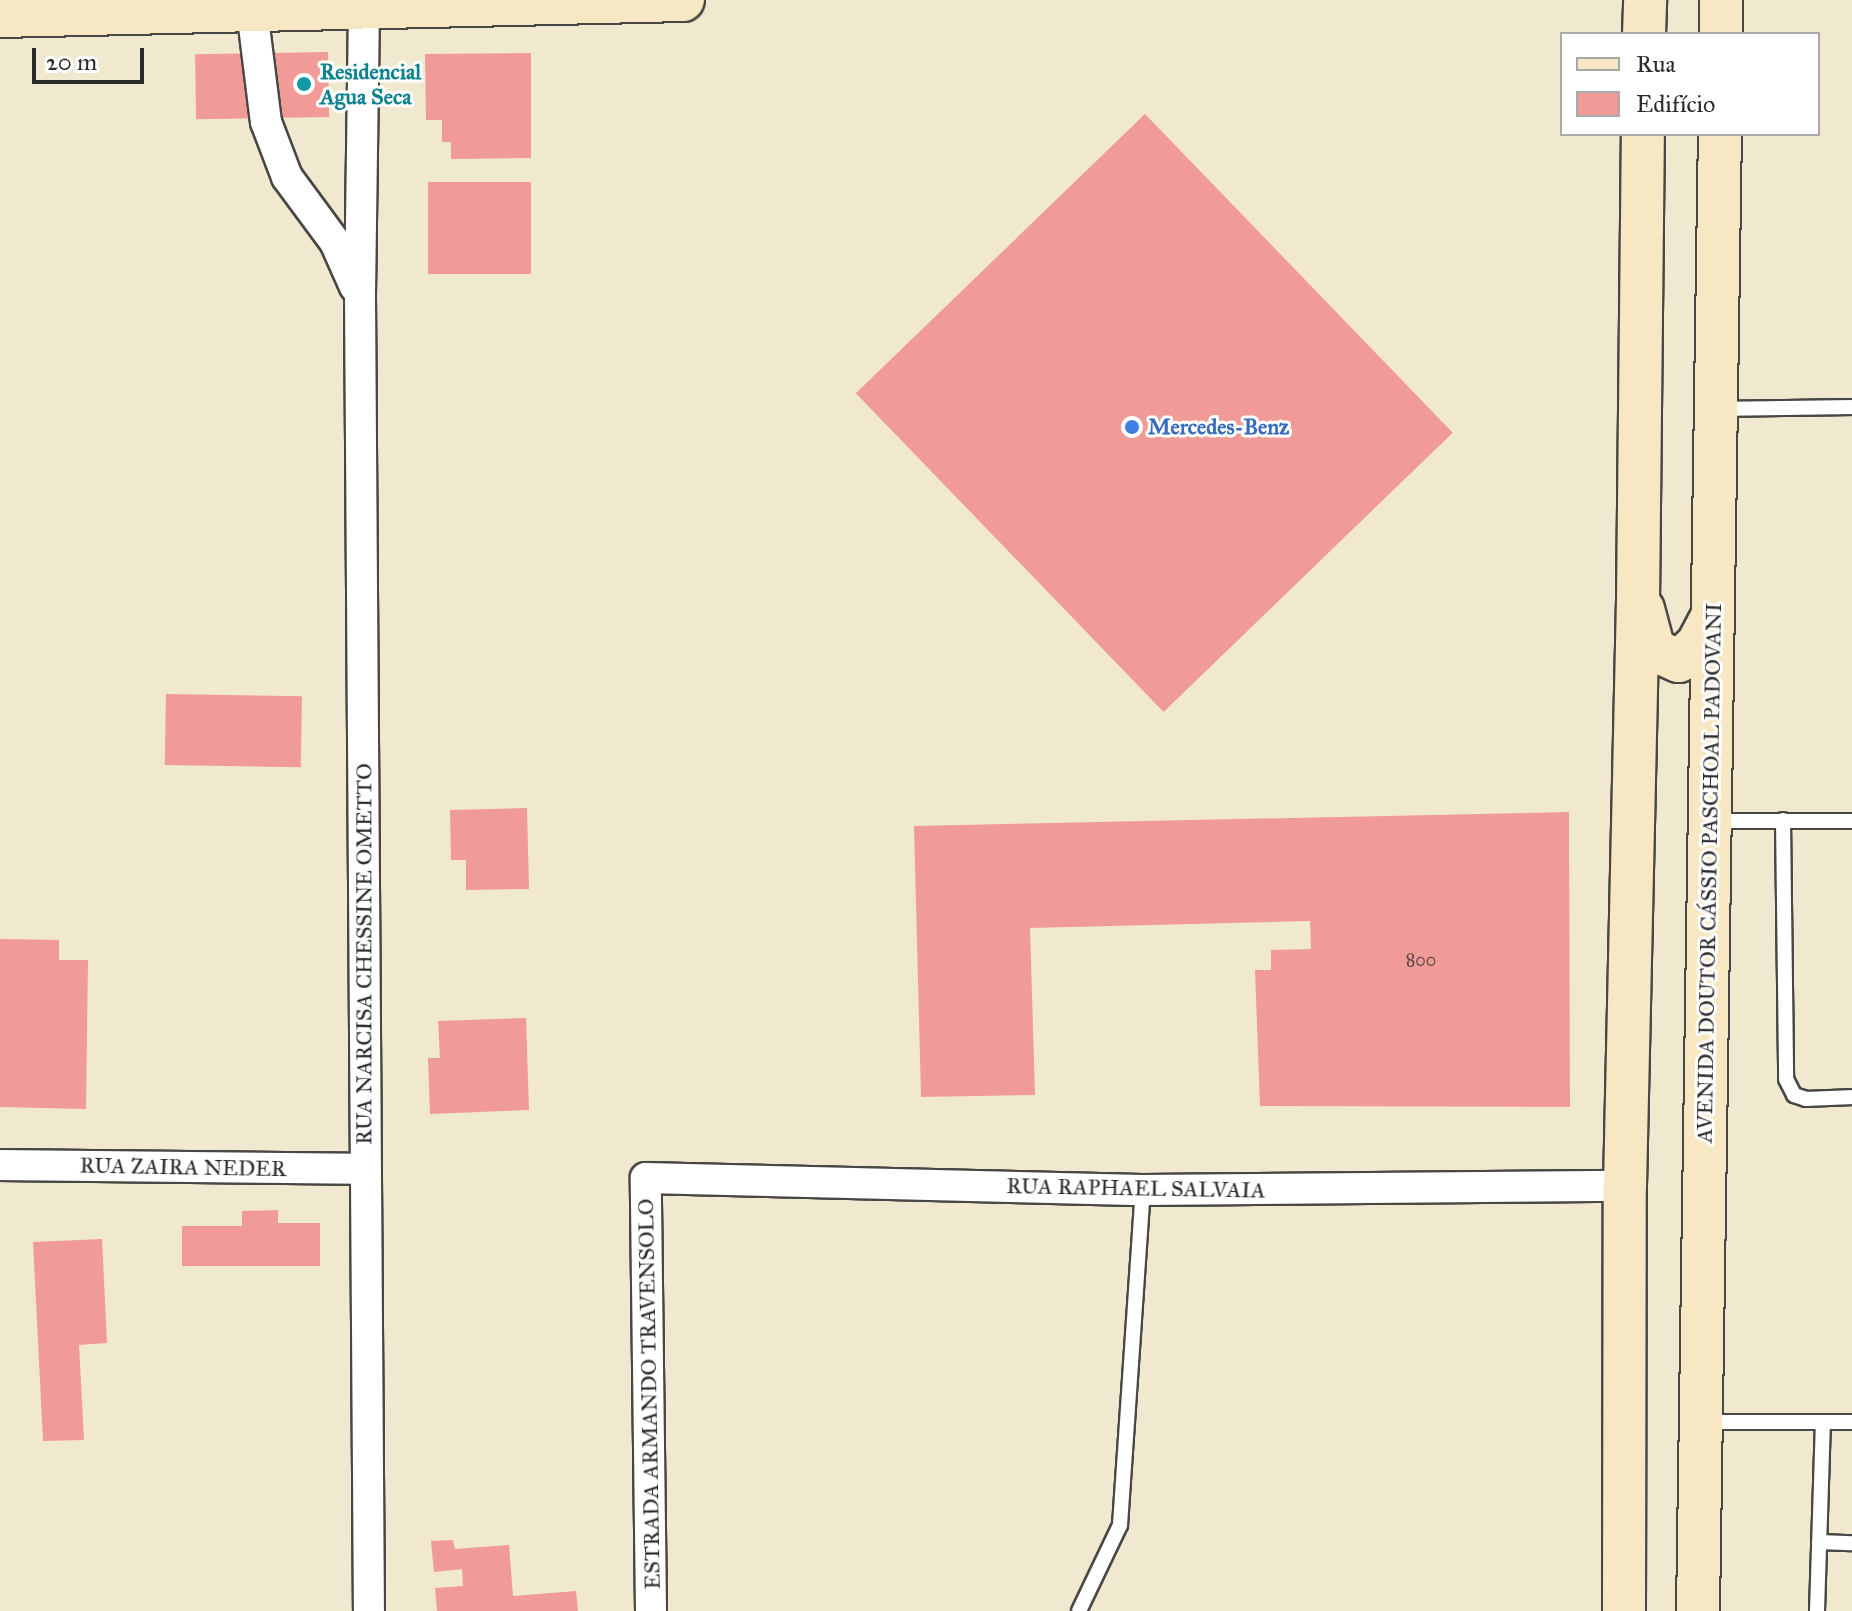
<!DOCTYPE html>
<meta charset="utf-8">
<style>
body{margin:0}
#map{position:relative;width:1852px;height:1611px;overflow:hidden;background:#f0e8cf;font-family:"IM FELL Great Primer",serif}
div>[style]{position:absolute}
.building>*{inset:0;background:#f19b98;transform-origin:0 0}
.roads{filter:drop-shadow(2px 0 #494744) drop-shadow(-2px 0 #494744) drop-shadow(0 2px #494744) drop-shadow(0 -2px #494744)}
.service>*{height:14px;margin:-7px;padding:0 7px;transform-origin:7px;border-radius:7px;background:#fff}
.minor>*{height:30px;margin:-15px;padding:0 15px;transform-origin:15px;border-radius:15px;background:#fff}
.secondary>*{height:42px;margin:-21px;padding:0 21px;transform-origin:21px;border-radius:21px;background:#f7e8c3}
.dots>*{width:22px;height:22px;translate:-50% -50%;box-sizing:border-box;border:4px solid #fff;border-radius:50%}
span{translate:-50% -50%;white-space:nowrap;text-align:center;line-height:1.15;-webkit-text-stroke:6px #fff;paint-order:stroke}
.number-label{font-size:18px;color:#5c4746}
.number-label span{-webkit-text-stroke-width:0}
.culture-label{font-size:22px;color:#0d838f;font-weight:700}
.left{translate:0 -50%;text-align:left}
.shop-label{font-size:22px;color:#366cbe;font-weight:700}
.street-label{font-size:22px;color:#2b2b2b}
.legend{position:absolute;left:1560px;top:32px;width:260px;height:104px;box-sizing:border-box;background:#fff;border:2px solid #aaa;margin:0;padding:10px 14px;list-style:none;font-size:24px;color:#2b2b2b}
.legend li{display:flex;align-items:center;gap:16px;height:40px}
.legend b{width:40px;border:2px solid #aaa}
.scale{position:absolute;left:32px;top:48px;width:112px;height:36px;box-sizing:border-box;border:4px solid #2b2b2b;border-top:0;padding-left:10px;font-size:24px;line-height:28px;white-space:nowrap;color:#2b2b2b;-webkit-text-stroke:6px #fff;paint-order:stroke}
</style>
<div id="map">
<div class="building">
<i style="left:328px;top:52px;width:65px;height:133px;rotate:89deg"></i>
<i style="clip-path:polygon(531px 53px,531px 158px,451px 159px,451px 142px,442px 142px,442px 120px,426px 120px,425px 54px)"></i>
<i style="left:1145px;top:114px;width:443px;height:402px;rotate:46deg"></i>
<i style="left:428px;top:182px;width:103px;height:92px"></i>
<i style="left:166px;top:694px;width:136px;height:71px;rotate:1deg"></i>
<i style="clip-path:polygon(527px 808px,529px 889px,466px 890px,466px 860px,451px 860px,450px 810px)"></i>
<i style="clip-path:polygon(1569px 812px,1570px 1107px,1260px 1106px,1255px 970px,1271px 970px,1271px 950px,1311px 949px,1310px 921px,1030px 928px,1035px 1095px,921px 1097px,914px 826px)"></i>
<i style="clip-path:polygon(0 939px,59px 940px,59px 960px,88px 960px,86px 1109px,0 1107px)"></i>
<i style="clip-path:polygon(526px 1018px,529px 1110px,430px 1114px,428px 1058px,440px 1058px,438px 1021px)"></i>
<i style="clip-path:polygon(278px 1210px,278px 1223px,320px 1223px,320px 1266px,182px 1266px,182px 1226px,242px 1226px,242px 1211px)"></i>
<i style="clip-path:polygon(102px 1239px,107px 1343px,79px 1345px,84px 1440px,43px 1441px,33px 1242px)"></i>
<i style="clip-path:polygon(453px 1540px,455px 1549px,509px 1545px,513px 1596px,576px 1591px,578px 1611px,437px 1611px,435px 1588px,463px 1586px,462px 1569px,434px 1572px,431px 1541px)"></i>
</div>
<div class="roads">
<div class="service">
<i style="left:1721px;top:409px;width:131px;rotate:-0.9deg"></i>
<i style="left:1783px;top:820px;width:259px;rotate:89.3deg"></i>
<i style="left:1786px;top:1079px;width:18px;rotate:63deg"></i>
<i style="left:1794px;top:1095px;width:13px;rotate:18deg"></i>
<i style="left:1806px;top:1099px;width:46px;rotate:-2.5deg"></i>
<i style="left:1713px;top:821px;width:139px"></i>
<i style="left:1705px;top:1422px;width:147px"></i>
<i style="left:1819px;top:1542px;width:33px;rotate:2deg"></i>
<i style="left:1079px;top:1611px;width:95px;rotate:-64.5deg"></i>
<i style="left:1120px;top:1525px;width:336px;rotate:-86.1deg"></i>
<i style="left:1817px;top:1611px;width:187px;rotate:-88.2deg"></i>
</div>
<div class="minor">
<i style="left:364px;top:8px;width:289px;rotate:90.8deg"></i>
<i style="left:360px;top:297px;width:1314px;rotate:89.61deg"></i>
<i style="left:252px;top:10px;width:113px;rotate:82.9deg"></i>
<i style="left:266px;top:122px;width:59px;rotate:69.1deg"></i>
<i style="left:287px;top:177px;width:81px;rotate:53.6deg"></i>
<i style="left:335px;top:242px;width:49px;rotate:66deg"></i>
<i style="left:0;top:1165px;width:365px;rotate:0.6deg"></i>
<i style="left:651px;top:1611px;width:433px;rotate:-90.7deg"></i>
<i style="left:646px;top:1178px;width:497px;rotate:1.4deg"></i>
<i style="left:1143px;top:1190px;width:482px;rotate:-0.5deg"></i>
</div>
<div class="secondary">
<i style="left:0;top:16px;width:683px;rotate:-1.34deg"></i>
<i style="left:1644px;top:34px;width:34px;rotate:-88deg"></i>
<i style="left:1721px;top:34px;width:34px;rotate:-90deg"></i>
<i style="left:1643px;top:609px;width:42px;rotate:75deg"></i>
<i style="left:1654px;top:650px;width:27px;rotate:24deg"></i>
<i style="left:1679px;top:661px;width:24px;rotate:-42deg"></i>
<i style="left:1697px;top:645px;width:34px;rotate:-62deg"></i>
<i style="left:1624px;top:1611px;width:425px;rotate:-89.9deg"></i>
<i style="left:1625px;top:1186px;width:585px;rotate:-88.73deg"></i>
<i style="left:1638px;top:601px;width:467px;rotate:-89.4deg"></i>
<i style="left:1698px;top:1611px;width:1477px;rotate:-89.15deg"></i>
</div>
</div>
<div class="dots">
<i style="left:304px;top:84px;background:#0f9aa8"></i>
<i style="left:1132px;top:427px;background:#3f7fe0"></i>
</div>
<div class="number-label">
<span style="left:1421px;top:960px">800</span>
</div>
<div class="culture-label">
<span class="left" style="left:320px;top:84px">Residencial<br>Agua Seca</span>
</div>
<div class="shop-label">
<span class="left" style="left:1148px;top:427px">Mercedes-Benz</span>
</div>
<div class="street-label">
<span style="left:1709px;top:873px;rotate:-89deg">AVENIDA DOUTOR CÁSSIO PASCHOAL PADOVANI</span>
<span style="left:364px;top:954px;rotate:-90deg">RUA NARCISA CHESSINE OMETTO</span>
<span style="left:183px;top:1167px;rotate:1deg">RUA ZAIRA NEDER</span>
<span style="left:1136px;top:1188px;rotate:1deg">RUA RAPHAEL SALVAIA</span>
<span style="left:649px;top:1394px;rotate:-91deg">ESTRADA ARMANDO TRAVENSOLO</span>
</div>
<ul class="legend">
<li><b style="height:10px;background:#f7e8c3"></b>Rua</li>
<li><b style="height:22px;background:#f19b98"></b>Edifício</li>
</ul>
<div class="scale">20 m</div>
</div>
